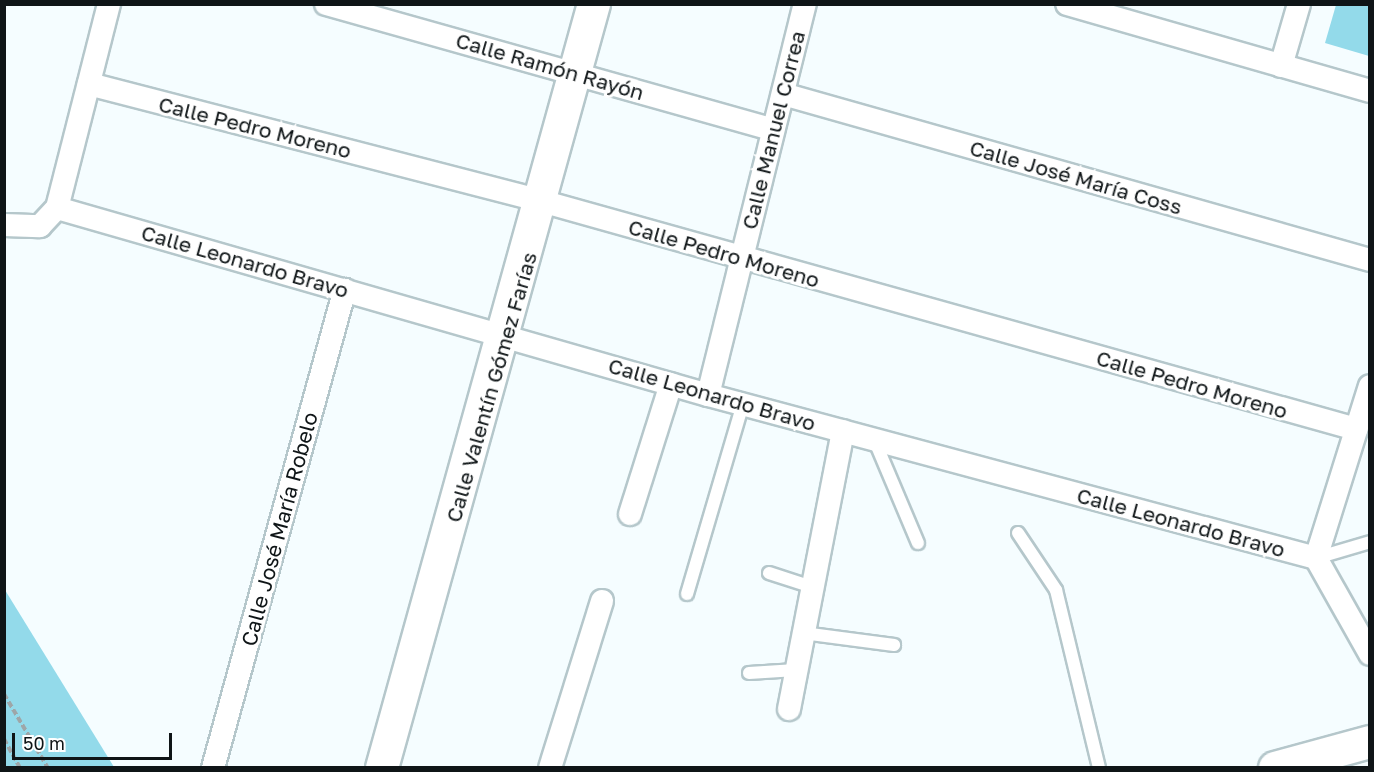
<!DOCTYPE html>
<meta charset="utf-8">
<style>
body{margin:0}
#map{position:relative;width:1374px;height:772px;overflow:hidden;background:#f5fdff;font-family:"Golos Text",sans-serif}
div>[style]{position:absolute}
.green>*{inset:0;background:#93daea}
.path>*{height:4px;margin-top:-2px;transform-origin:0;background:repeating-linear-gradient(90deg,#9ea6a8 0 6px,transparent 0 9px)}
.roads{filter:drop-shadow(2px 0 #b5c7cb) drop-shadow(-2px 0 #b5c7cb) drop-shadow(0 2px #b5c7cb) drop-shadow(0 -2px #b5c7cb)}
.service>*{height:12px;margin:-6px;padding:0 6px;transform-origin:6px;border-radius:6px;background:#fff}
.minor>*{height:22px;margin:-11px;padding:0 11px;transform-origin:11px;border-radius:11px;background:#fff}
.secondary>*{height:32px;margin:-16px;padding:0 16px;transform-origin:16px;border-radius:16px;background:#fff}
span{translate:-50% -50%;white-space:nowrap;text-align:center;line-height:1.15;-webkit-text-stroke:6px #fff;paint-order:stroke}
.street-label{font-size:21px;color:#0f1517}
.frame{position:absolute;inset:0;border:6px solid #0f1517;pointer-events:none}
.scale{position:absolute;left:12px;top:733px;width:160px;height:27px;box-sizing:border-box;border:3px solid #0f1517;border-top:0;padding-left:8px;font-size:18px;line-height:21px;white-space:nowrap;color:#0f1517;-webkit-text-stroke:4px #fff;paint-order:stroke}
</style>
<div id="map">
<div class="green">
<i style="clip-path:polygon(1336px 5px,1369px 5px,1369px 56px,1325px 43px)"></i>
<i style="clip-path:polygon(5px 590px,114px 767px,5px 767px)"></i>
</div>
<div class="path">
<i style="left:4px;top:694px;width:86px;rotate:59.3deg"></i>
<i style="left:4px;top:739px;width:33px;rotate:61deg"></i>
</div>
<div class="roads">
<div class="service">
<i style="left:874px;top:439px;width:113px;rotate:67.1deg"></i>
<i style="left:1018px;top:533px;width:69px;rotate:56.3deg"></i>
<i style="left:1056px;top:590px;width:183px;rotate:76.4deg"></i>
<i style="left:1316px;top:558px;width:56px;rotate:-16.5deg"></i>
<i style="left:769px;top:573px;width:45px;rotate:18deg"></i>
<i style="left:687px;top:594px;width:198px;rotate:-73.6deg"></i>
<i style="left:803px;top:633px;width:92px;rotate:7.5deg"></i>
<i style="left:749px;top:673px;width:47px;rotate:-3.7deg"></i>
</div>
<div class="minor">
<i style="left:326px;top:4px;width:464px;rotate:15.7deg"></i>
<i style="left:1067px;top:4px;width:315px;rotate:16deg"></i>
<i style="left:1281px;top:66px;width:65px;rotate:-73.8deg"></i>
<i style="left:89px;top:84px;width:460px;rotate:14.5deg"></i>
<i style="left:534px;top:199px;width:854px;rotate:15.63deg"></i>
<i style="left:783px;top:94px;width:610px;rotate:15.79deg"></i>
<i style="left:57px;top:208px;width:677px;rotate:16.03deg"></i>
<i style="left:708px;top:395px;width:629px;rotate:15.01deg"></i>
<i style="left:4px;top:225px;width:36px;rotate:2deg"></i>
<i style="left:40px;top:226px;width:25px;rotate:-47deg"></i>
<i style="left:57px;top:208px;width:211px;rotate:-75.7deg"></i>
<i style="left:708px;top:395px;width:403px;rotate:-76.1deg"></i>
<i style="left:630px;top:514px;width:136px;rotate:-72.5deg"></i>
<i style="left:1316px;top:558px;width:180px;rotate:-72.6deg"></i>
<i style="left:1316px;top:558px;width:110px;rotate:60.6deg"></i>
<i style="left:789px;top:709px;width:283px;rotate:-79deg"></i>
<i style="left:213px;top:768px;width:496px;rotate:-74.6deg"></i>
<i style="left:550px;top:768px;width:175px;rotate:-72.7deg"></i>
</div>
<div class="secondary">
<i style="left:382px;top:768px;width:793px;rotate:-74.49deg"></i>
<i style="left:1275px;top:768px;width:98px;rotate:-15.3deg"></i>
</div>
</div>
<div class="street-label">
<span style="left:550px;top:66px;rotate:16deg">Calle Ramón Rayón</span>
<span style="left:255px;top:127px;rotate:14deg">Calle Pedro Moreno</span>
<span style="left:773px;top:130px;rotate:-76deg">Calle Manuel Correa</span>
<span style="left:1076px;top:177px;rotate:16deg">Calle José María Coss</span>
<span style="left:724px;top:253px;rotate:16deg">Calle Pedro Moreno</span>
<span style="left:245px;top:261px;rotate:16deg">Calle Leonardo Bravo</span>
<span style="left:1192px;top:384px;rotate:16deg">Calle Pedro Moreno</span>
<span style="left:491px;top:387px;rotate:-74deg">Calle Valentín Gómez Farías</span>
<span style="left:712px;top:394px;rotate:16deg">Calle Leonardo Bravo</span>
<span style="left:1181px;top:522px;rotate:15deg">Calle Leonardo Bravo</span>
<span style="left:279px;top:529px;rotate:-75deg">Calle José María Robelo</span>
</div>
<div class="frame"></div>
<div class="scale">50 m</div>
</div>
